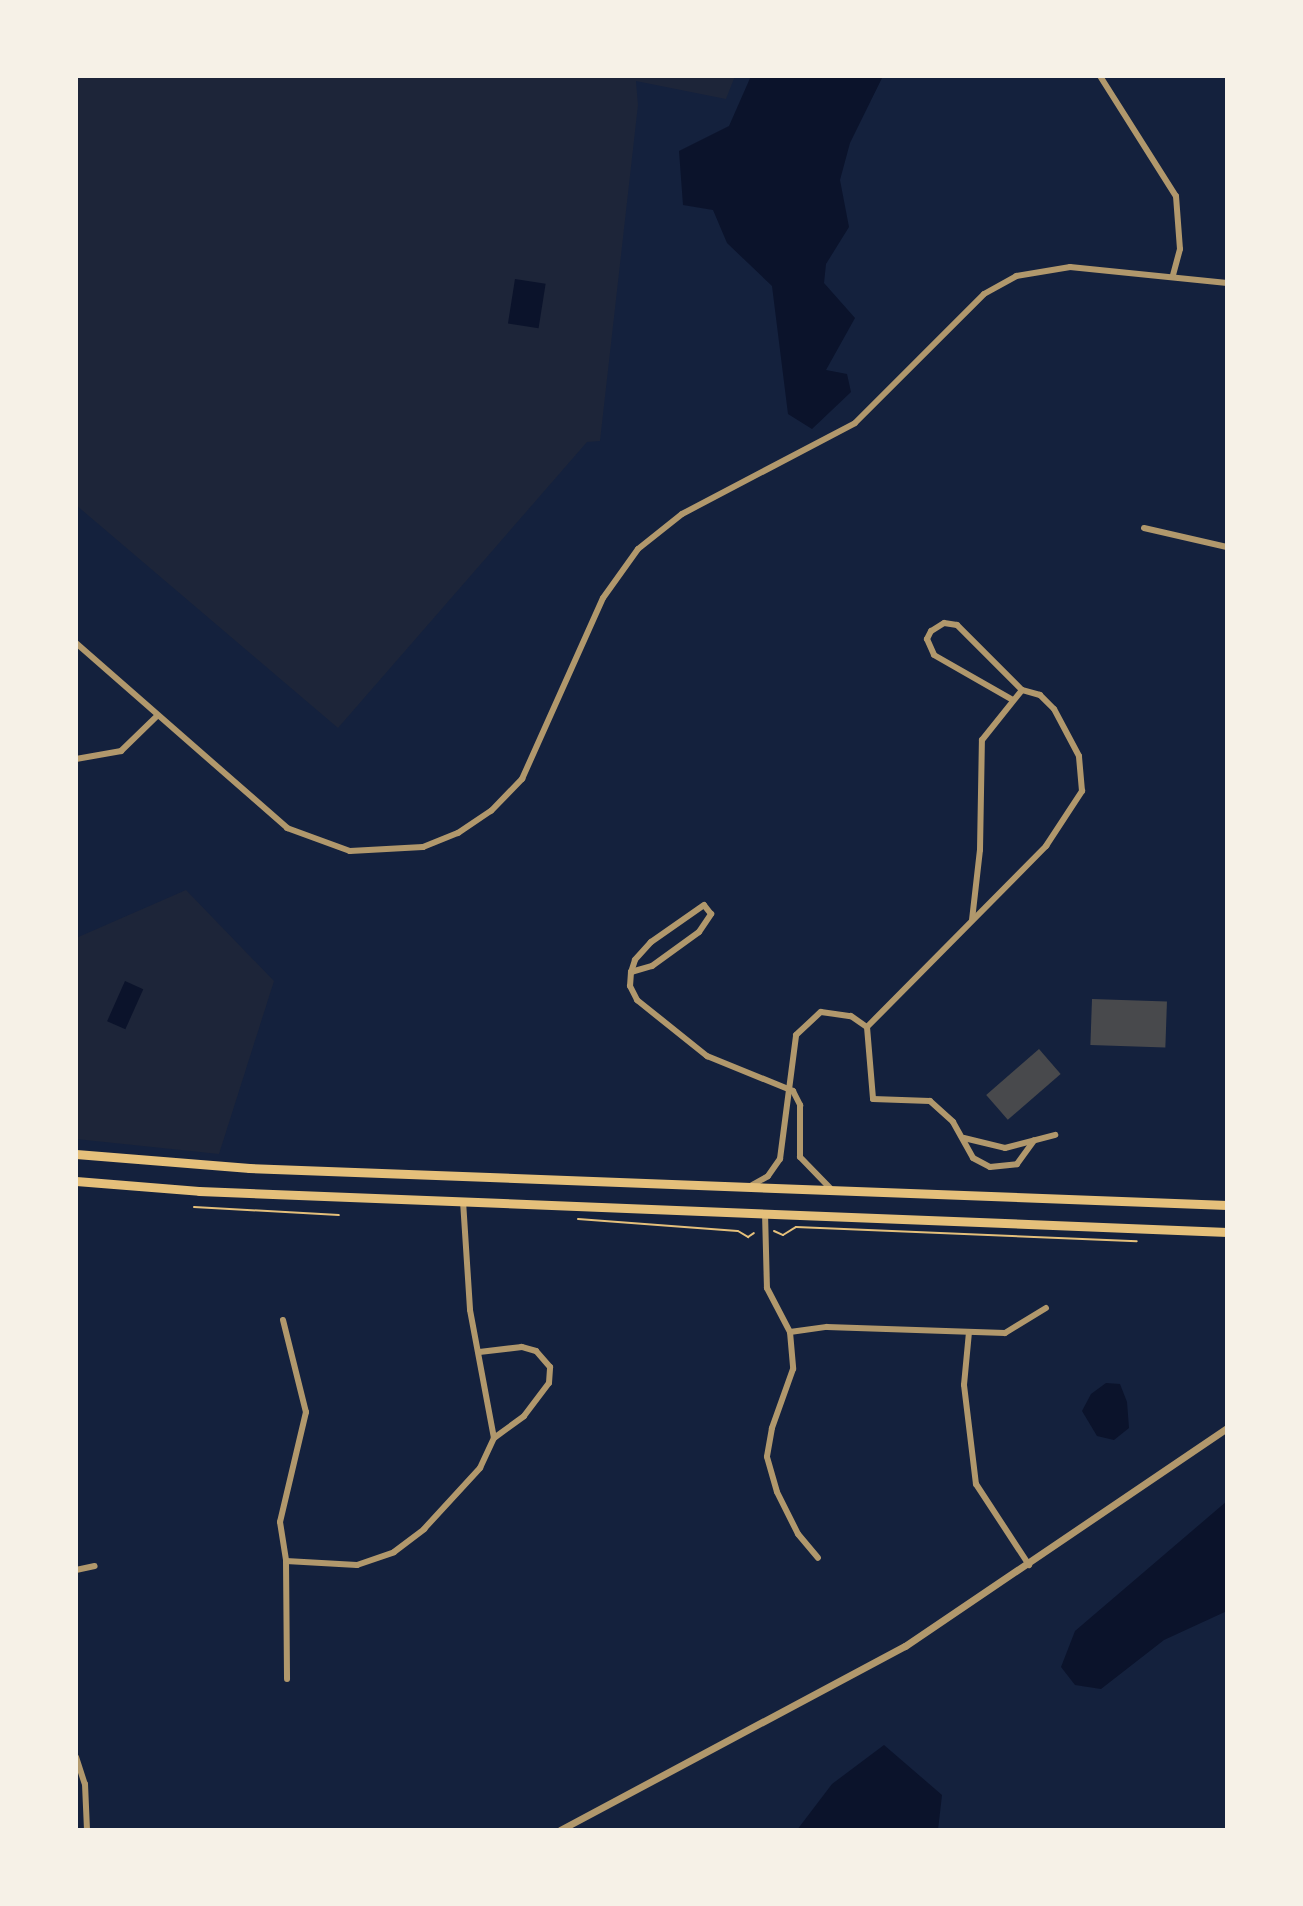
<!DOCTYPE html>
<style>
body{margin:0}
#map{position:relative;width:1303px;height:1906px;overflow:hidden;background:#14213d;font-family:"Roboto Serif",serif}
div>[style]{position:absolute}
.green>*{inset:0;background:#1d2539}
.water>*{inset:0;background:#0b132b;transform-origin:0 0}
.building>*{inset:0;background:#48494c;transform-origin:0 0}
.path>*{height:2px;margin:-1px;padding:0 1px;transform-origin:1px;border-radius:1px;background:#e5c07b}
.minor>*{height:6px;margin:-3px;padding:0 3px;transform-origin:3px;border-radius:3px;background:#b1986c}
.tertiary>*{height:7px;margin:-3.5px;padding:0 3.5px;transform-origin:3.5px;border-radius:3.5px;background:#b1986c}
.trunk>*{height:9px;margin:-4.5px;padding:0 4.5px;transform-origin:4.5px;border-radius:4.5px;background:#e5c07b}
span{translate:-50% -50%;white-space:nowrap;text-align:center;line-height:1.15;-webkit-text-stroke:8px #f6f1e7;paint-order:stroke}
.frame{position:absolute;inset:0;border:78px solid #f6f1e7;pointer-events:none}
</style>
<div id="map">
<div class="green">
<i style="clip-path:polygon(76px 76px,735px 76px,726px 99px,636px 81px,638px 105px,600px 441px,587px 442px,338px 728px,76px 505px)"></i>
<i style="clip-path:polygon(186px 890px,274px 981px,219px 1154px,76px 1139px,76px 938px)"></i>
</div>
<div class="water">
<i style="clip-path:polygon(751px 76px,883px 76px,850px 143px,840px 180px,849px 227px,826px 264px,824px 283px,855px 318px,826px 370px,847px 374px,851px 392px,812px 429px,788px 414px,772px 286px,727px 243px,713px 210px,683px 205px,679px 151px,729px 126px)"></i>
<i style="left:515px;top:279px;width:31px;height:45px;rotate:9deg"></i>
<i style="left:125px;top:981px;width:20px;height:44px;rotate:24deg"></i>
<i style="clip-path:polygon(1106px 1383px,1120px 1384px,1127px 1402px,1129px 1428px,1114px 1440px,1097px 1436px,1082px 1411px,1091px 1394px)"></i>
<i style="clip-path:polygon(1227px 1501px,1227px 1611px,1164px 1640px,1101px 1689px,1075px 1685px,1061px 1667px,1075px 1631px)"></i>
<i style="clip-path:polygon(884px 1745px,942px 1795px,938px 1830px,797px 1830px,832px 1784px)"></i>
</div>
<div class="building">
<i style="left:1092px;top:999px;width:75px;height:46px;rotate:2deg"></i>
<i style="left:1039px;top:1049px;width:33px;height:70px;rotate:49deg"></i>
</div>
<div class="path">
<i style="left:194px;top:1207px;width:145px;rotate:3.2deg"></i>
<i style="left:578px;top:1219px;width:160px;rotate:4.3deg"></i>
<i style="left:738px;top:1231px;width:12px;rotate:31deg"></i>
<i style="left:748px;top:1237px;width:7px;rotate:-34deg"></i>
<i style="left:774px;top:1231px;width:10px;rotate:24deg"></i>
<i style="left:783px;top:1235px;width:15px;rotate:-32deg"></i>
<i style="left:796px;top:1227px;width:341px;rotate:2.4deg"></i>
</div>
<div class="minor">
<i style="left:1100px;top:76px;width:142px;rotate:57.7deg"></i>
<i style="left:1176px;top:196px;width:53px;rotate:85.7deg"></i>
<i style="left:1180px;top:249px;width:28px;rotate:105deg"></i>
<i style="left:1144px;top:528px;width:85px;rotate:12.9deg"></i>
<i style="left:76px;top:643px;width:281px;rotate:41.2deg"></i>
<i style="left:287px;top:828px;width:67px;rotate:20.1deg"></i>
<i style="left:350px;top:851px;width:73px;rotate:-3.1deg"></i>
<i style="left:423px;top:847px;width:38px;rotate:-22deg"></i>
<i style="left:458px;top:833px;width:40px;rotate:-34deg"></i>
<i style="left:491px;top:811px;width:45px;rotate:-45.9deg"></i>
<i style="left:522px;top:779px;width:198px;rotate:-65.9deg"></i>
<i style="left:603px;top:598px;width:60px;rotate:-54.5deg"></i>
<i style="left:638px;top:549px;width:56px;rotate:-38.5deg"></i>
<i style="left:682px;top:514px;width:195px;rotate:-27.7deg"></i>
<i style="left:855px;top:423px;width:182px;rotate:-45deg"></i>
<i style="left:984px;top:294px;width:37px;rotate:-29deg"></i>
<i style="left:1016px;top:276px;width:55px;rotate:-9.5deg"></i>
<i style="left:1070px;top:267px;width:158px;rotate:5.8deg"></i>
<i style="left:76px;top:759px;width:46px;rotate:-10.1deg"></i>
<i style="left:121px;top:751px;width:50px;rotate:-44.2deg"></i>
<i style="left:972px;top:920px;width:70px;rotate:-83.5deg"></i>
<i style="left:980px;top:850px;width:110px;rotate:-89deg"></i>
<i style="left:982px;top:740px;width:64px;rotate:-51.3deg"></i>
<i style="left:631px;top:972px;width:22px;rotate:-16deg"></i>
<i style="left:652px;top:966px;width:58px;rotate:-35.9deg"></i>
<i style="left:699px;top:932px;width:22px;rotate:-56deg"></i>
<i style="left:711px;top:914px;width:11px;rotate:-128deg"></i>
<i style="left:704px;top:905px;width:65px;rotate:145.1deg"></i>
<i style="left:651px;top:942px;width:24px;rotate:132deg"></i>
<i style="left:635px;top:960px;width:13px;rotate:108deg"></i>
<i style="left:631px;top:972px;width:14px;rotate:94deg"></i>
<i style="left:630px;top:986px;width:16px;rotate:63deg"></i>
<i style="left:637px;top:1000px;width:90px;rotate:38.7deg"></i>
<i style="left:707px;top:1056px;width:93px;rotate:22.1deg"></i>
<i style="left:867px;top:1027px;width:255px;rotate:-45.3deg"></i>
<i style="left:1046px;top:846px;width:66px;rotate:-56.8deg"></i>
<i style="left:1082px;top:791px;width:35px;rotate:-95deg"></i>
<i style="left:1079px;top:756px;width:53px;rotate:-118deg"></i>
<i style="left:1054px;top:709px;width:20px;rotate:-135deg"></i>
<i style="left:1040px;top:695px;width:19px;rotate:-164deg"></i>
<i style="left:1022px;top:690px;width:92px;rotate:-135deg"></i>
<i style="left:957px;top:625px;width:13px;rotate:-171deg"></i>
<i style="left:944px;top:623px;width:15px;rotate:148deg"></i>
<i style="left:931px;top:631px;width:9px;rotate:117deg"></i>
<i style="left:927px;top:639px;width:17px;rotate:66deg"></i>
<i style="left:934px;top:655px;width:91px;rotate:29.7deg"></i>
<i style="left:793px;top:1091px;width:16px;rotate:63deg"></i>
<i style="left:800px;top:1105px;width:52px;rotate:90deg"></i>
<i style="left:800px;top:1157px;width:43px;rotate:45.9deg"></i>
<i style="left:964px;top:1138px;width:42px;rotate:13.7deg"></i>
<i style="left:1005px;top:1148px;width:52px;rotate:-14.6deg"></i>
<i style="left:752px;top:1185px;width:18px;rotate:-29deg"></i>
<i style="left:768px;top:1176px;width:21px;rotate:-55deg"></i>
<i style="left:780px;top:1159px;width:125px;rotate:-82.6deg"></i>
<i style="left:796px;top:1035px;width:34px;rotate:-43deg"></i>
<i style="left:821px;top:1012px;width:30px;rotate:8deg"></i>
<i style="left:851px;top:1016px;width:19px;rotate:35deg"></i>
<i style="left:867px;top:1027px;width:72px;rotate:85.2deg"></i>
<i style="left:873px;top:1099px;width:57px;rotate:2deg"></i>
<i style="left:930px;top:1101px;width:31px;rotate:42deg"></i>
<i style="left:953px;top:1122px;width:41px;rotate:60.9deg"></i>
<i style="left:973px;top:1158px;width:19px;rotate:28deg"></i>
<i style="left:990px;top:1167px;width:27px;rotate:-6deg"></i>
<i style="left:1017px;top:1164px;width:29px;rotate:-54deg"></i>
<i style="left:463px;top:1201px;width:109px;rotate:86.3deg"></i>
<i style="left:470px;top:1310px;width:130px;rotate:79.4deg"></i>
<i style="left:765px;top:1213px;width:75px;rotate:88.5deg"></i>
<i style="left:767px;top:1288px;width:50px;rotate:62.4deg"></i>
<i style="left:790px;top:1332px;width:37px;rotate:85deg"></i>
<i style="left:793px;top:1369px;width:63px;rotate:109.6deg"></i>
<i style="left:772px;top:1428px;width:29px;rotate:100deg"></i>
<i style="left:767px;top:1457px;width:36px;rotate:74deg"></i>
<i style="left:777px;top:1492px;width:47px;rotate:63.4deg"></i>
<i style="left:798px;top:1534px;width:31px;rotate:50deg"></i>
<i style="left:283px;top:1320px;width:95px;rotate:76deg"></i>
<i style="left:306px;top:1412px;width:113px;rotate:103.3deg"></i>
<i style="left:280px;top:1522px;width:39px;rotate:81deg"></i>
<i style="left:286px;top:1561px;width:118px;rotate:89.5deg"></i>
<i style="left:790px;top:1332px;width:37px;rotate:-8deg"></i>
<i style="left:827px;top:1327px;width:178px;rotate:1.9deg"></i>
<i style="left:1005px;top:1333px;width:48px;rotate:-31.4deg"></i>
<i style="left:969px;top:1332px;width:53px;rotate:95.4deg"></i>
<i style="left:964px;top:1385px;width:100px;rotate:83.1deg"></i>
<i style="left:976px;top:1484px;width:97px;rotate:56.8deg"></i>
<i style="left:286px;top:1561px;width:71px;rotate:3.2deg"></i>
<i style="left:357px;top:1565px;width:39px;rotate:-19deg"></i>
<i style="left:394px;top:1552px;width:38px;rotate:-37deg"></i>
<i style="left:424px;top:1529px;width:83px;rotate:-47.4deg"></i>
<i style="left:480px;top:1468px;width:33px;rotate:-65deg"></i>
<i style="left:494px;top:1438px;width:37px;rotate:-36deg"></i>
<i style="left:524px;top:1416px;width:41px;rotate:-52.9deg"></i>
<i style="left:549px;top:1383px;width:16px;rotate:-86deg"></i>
<i style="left:550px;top:1367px;width:21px;rotate:-131deg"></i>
<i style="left:536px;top:1351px;width:15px;rotate:-164deg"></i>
<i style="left:522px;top:1347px;width:43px;rotate:173.4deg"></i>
<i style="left:76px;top:1570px;width:19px;rotate:-12deg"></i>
<i style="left:76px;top:1757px;width:28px;rotate:72deg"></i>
<i style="left:85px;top:1784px;width:46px;rotate:87.5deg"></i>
</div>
<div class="tertiary">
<i style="left:560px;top:1830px;width:391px;rotate:-28.1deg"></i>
<i style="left:905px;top:1646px;width:389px;rotate:-34.1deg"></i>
</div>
<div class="trunk">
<i style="left:76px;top:1154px;width:174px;rotate:4.6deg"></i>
<i style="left:249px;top:1168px;width:979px;rotate:2.17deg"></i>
<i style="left:76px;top:1181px;width:123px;rotate:4.6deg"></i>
<i style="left:199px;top:1191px;width:1029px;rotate:2.28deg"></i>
</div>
<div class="frame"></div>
</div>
